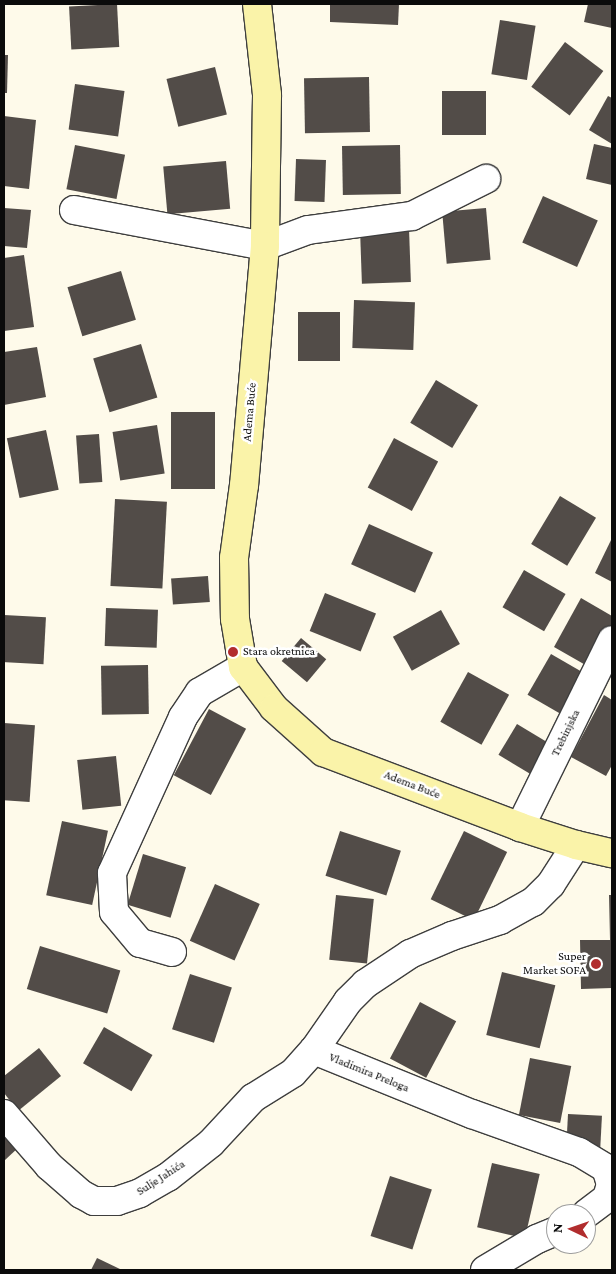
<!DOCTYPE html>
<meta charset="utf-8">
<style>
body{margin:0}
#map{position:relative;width:616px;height:1274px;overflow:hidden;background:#fefaea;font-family:"Crimson Pro",serif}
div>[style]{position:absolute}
.building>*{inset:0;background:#524c48;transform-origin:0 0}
.roads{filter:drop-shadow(1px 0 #3e3e3e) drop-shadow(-1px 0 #3e3e3e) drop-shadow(0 1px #3e3e3e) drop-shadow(0 -1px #3e3e3e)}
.street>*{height:28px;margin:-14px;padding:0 14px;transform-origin:14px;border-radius:14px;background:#fff}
.secondary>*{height:28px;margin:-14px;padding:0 14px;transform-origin:14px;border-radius:14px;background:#faf3a9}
.dots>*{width:14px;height:14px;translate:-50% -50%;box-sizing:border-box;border:2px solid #fff;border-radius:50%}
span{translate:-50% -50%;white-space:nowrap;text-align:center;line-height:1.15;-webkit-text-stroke:5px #fff;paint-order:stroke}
.street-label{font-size:12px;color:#0b0b0b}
.poi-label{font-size:12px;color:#0b0b0b}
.left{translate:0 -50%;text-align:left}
.right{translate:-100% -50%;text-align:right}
.frame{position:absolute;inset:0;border:5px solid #0b0b0b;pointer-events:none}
.north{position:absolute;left:546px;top:1204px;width:50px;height:50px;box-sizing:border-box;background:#fff;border:1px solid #9d9d9d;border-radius:50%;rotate:273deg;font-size:14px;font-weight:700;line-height:20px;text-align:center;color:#0b0b0b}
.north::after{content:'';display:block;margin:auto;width:18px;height:22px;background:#b12d2e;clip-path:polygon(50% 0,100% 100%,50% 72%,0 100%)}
</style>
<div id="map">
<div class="building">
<i style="left:117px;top:4px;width:43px;height:48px;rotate:87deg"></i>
<i style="clip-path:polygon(330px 4px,399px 4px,398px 25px,330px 22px)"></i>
<i style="clip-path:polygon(588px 4px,612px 4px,612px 28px,584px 22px)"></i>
<i style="left:500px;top:20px;width:36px;height:55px;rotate:9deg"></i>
<i style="left:565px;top:42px;width:48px;height:56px;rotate:37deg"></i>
<i style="clip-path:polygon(4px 55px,8px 55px,7px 93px,4px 93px)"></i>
<i style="left:215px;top:67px;width:49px;height:50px;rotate:76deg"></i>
<i style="left:369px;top:77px;width:55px;height:65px;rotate:89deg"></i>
<i style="left:75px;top:84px;width:50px;height:46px;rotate:8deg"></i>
<i style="left:442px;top:91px;width:44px;height:44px"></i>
<i style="clip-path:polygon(608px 96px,612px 98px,612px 144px,589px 130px)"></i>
<i style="clip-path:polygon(4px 116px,36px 120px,29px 189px,4px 186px)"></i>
<i style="clip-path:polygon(594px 144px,612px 148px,612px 185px,586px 179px)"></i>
<i style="left:75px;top:145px;width:51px;height:45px;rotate:11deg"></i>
<i style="left:400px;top:145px;width:49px;height:58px;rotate:89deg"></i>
<i style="left:296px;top:159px;width:30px;height:42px;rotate:2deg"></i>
<i style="left:226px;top:161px;width:48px;height:63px;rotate:85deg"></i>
<i style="left:543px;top:196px;width:60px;height:51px;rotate:24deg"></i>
<i style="clip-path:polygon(4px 208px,31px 210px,27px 248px,4px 246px)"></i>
<i style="left:486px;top:208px;width:52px;height:44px;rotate:85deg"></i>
<i style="left:409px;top:228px;width:54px;height:49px;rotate:88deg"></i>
<i style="clip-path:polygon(24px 255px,34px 327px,4px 331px,4px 258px)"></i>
<i style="left:121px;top:271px;width:51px;height:56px;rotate:73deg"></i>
<i style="left:354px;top:300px;width:61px;height:48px;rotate:2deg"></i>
<i style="left:298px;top:312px;width:42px;height:49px"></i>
<i style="left:141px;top:344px;width:56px;height:50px;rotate:73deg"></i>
<i style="clip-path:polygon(37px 347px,46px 397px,4px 405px,4px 352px)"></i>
<i style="left:436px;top:380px;width:49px;height:50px;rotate:31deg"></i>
<i style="left:171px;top:412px;width:44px;height:77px"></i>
<i style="left:157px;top:425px;width:49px;height:45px;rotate:81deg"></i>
<i style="left:46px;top:430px;width:61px;height:40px;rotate:78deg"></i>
<i style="left:99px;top:434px;width:48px;height:23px;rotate:86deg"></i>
<i style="left:394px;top:438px;width:50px;height:56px;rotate:28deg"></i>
<i style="left:560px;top:496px;width:42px;height:56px;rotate:31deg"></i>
<i style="left:115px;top:499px;width:52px;height:87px;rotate:3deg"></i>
<i style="left:369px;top:524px;width:70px;height:44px;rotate:24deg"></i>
<i style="clip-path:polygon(612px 538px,612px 582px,595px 573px)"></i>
<i style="left:524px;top:570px;width:48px;height:43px;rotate:30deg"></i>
<i style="left:208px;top:576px;width:26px;height:37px;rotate:86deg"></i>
<i style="left:325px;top:593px;width:55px;height:41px;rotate:22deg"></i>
<i style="clip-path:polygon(581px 598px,612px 616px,612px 627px,589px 667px,554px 647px)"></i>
<i style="left:106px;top:608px;width:52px;height:38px;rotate:2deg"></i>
<i style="left:441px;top:610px;width:39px;height:55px;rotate:61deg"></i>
<i style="left:4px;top:615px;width:42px;height:47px;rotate:3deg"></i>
<i style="left:301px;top:638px;width:33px;height:30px;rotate:40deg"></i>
<i style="left:551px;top:654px;width:39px;height:47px;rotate:30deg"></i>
<i style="left:148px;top:665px;width:49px;height:47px;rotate:89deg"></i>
<i style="left:468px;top:672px;width:47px;height:57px;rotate:29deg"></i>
<i style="clip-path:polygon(604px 695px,612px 700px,612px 765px,606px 776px,571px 757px)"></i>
<i style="left:209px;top:709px;width:42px;height:75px;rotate:28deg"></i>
<i style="left:4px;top:723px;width:31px;height:77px;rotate:4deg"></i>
<i style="left:517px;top:724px;width:47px;height:36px;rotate:31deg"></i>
<i style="left:116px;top:756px;width:50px;height:39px;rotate:84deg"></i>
<i style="left:62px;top:821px;width:47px;height:76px;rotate:12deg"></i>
<i style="left:340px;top:831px;width:64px;height:47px;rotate:18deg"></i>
<i style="left:464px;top:831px;width:48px;height:76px;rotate:26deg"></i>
<i style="left:143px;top:854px;width:45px;height:53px;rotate:17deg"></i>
<i style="left:215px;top:884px;width:49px;height:62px;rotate:24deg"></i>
<i style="left:336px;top:895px;width:38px;height:65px;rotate:6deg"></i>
<i style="clip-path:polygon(609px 895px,612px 895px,612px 988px,581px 989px,580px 940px,610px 940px)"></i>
<i style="left:40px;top:946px;width:84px;height:45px;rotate:17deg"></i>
<i style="left:502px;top:972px;width:55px;height:65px;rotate:14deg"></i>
<i style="left:190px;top:974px;width:44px;height:58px;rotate:18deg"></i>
<i style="left:420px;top:1002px;width:41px;height:64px;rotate:28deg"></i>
<i style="left:104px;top:1027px;width:56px;height:42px;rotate:30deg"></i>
<i style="clip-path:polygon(39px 1048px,61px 1076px,18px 1111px,4px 1093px,4px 1076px)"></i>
<i style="left:530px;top:1058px;width:42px;height:58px;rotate:11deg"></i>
<i style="left:568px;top:1114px;width:34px;height:32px;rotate:3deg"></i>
<i style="clip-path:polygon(4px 1129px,20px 1146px,4px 1161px)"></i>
<i style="left:492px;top:1163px;width:49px;height:66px;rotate:13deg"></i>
<i style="left:390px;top:1176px;width:44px;height:63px;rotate:18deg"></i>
<i style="clip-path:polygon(97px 1258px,122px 1270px,91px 1270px)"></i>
</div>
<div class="roads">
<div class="street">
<i style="left:74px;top:210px;width:194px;rotate:10.7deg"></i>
<i style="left:265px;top:246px;width:46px;rotate:-20.4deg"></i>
<i style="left:308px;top:230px;width:105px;rotate:-7.7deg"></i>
<i style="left:412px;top:216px;width:83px;rotate:-26.6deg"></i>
<i style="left:520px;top:827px;width:208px;rotate:-63.8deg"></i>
<i style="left:172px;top:952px;width:33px;rotate:-164deg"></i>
<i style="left:140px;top:943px;width:40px;rotate:-130deg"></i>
<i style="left:114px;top:912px;width:39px;rotate:-93deg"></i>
<i style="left:112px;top:873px;width:171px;rotate:-65.5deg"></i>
<i style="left:183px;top:717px;width:30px;rotate:-56deg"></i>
<i style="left:200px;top:692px;width:50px;rotate:-30.2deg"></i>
<i style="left:314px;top:1050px;width:170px;rotate:22.1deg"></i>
<i style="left:472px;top:1114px;width:114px;rotate:19.6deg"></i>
<i style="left:579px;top:1152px;width:31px;rotate:31deg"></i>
<i style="left:606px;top:1168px;width:17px;rotate:73deg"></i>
<i style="left:611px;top:1184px;width:15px;rotate:106deg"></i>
<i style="left:607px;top:1198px;width:26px;rotate:143deg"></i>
<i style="left:4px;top:1114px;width:69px;rotate:49.1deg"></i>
<i style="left:49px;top:1166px;width:43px;rotate:41.2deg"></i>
<i style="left:81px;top:1194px;width:15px;rotate:28deg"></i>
<i style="left:94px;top:1201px;width:23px"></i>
<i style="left:117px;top:1201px;width:24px;rotate:-19deg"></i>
<i style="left:140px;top:1193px;width:32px;rotate:-30deg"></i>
<i style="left:168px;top:1177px;width:55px;rotate:-38.3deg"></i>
<i style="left:211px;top:1143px;width:62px;rotate:-47deg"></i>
<i style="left:253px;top:1098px;width:47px;rotate:-32deg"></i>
<i style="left:293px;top:1073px;width:31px;rotate:-48deg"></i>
<i style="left:314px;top:1050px;width:60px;rotate:-55.2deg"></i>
<i style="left:348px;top:1001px;width:24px;rotate:-45deg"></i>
<i style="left:365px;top:984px;width:54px;rotate:-33.7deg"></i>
<i style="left:410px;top:954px;width:46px;rotate:-23.2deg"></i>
<i style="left:452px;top:936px;width:51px;rotate:-18.4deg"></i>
<i style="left:500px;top:920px;width:38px;rotate:-29deg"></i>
<i style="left:533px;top:902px;width:25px;rotate:-45deg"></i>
<i style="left:551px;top:884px;width:46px;rotate:-57.3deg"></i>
<i style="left:485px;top:1270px;width:61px;rotate:-30.8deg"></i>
<i style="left:537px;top:1239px;width:21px;rotate:-23deg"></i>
</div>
<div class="secondary">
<i style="left:257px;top:4px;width:92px;rotate:83.7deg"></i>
<i style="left:267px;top:95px;width:151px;rotate:90.8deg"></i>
<i style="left:265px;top:246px;width:240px;rotate:95deg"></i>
<i style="left:244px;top:485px;width:74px;rotate:97.8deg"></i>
<i style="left:234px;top:558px;width:61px;rotate:89.1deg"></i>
<i style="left:235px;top:619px;width:49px;rotate:80.5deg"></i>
<i style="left:243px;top:667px;width:51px;rotate:52.9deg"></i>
<i style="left:274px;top:708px;width:66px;rotate:41.9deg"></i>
<i style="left:323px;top:752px;width:211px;rotate:20.8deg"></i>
<i style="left:520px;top:827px;width:59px;rotate:17.8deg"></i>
<i style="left:576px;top:845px;width:37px;rotate:13deg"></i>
</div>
</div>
<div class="dots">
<i style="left:233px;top:652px;background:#b12d2e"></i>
<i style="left:596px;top:964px;background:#b12d2e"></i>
</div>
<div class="street-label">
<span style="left:250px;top:412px;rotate:-85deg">Adema Buće</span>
<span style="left:566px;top:733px;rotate:-64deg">Trebinjska</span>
<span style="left:412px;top:785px;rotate:21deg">Adema Buće</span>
<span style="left:369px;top:1073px;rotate:22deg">Vladimira Preloga</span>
<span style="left:161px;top:1178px;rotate:-33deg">Sulje Jahića</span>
</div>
<div class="poi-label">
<span class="left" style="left:243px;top:652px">Stara okretnica</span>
<span class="right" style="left:586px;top:964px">Super<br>Market SOFA</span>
</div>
<div class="frame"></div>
<div class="north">N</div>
</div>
